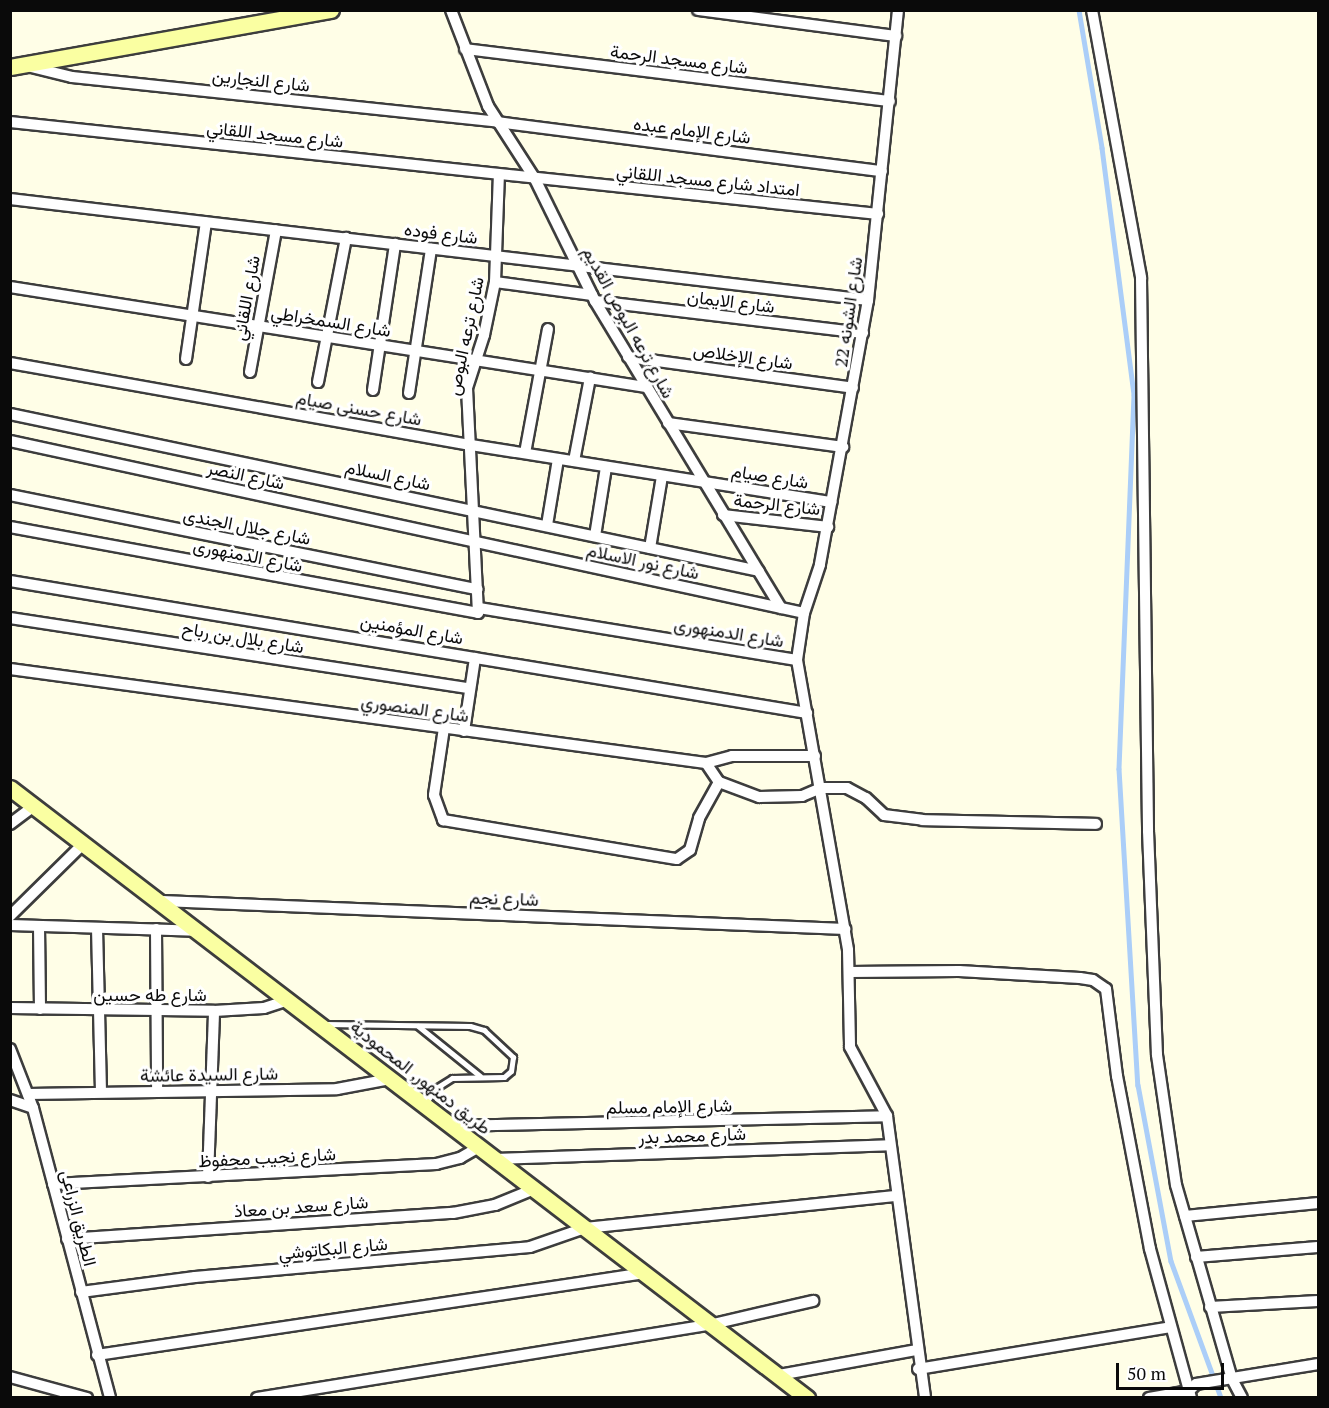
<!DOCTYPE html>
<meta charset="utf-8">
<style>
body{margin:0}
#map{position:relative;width:1329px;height:1408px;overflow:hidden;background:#fffee7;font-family:"PT Serif",Vazirmatn,serif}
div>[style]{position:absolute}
.stream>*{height:4.5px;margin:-2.25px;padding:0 2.25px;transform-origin:2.25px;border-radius:2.25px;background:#abcef8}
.roads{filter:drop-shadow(2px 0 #3d3d3d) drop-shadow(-2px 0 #3d3d3d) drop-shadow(0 2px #3d3d3d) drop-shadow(0 -2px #3d3d3d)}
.lane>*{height:5px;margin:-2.5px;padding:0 2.5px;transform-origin:2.5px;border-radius:2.5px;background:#fff}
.street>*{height:10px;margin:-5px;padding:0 5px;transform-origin:5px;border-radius:5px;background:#fff}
.secondary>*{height:15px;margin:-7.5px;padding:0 7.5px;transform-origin:7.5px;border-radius:7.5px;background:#faffa2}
span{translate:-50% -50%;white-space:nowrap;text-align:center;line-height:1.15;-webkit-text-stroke:6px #fff;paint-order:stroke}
.street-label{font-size:18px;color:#0a0a0a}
.frame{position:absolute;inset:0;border:12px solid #0a0a0a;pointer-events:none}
.scale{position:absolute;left:1116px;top:1363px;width:108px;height:27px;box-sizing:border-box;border:3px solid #0a0a0a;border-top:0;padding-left:8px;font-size:18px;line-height:21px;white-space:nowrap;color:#0a0a0a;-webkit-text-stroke:4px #fff;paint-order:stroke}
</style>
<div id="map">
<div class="stream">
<i style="left:1079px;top:10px;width:140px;rotate:80.5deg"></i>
<i style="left:1102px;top:148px;width:249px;rotate:82.6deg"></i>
<i style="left:1134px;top:395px;width:374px;rotate:92.3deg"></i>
<i style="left:1119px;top:769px;width:317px;rotate:86.6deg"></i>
<i style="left:1138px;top:1085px;width:179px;rotate:79.4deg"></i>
<i style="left:1171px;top:1261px;width:146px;rotate:69.9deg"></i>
</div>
<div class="roads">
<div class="lane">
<i style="left:324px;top:1024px;width:146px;rotate:0.8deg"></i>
<i style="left:470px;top:1026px;width:15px;rotate:16deg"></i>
<i style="left:484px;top:1030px;width:40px;rotate:43deg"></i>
<i style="left:513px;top:1057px;width:14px;rotate:98deg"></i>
<i style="left:511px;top:1071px;width:9px;rotate:139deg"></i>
<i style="left:504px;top:1077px;width:52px;rotate:178.9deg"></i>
<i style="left:452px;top:1078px;width:19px;rotate:148deg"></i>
<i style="left:436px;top:1088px;width:19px;rotate:125deg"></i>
<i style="left:418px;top:1026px;width:80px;rotate:38.9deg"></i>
</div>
<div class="street">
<i style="left:451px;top:10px;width:103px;rotate:68.9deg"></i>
<i style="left:488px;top:106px;width:87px;rotate:57.2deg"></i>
<i style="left:535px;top:179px;width:136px;rotate:63.8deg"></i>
<i style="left:595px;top:301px;width:359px;rotate:58.8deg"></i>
<i style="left:698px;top:10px;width:200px;rotate:7.5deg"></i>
<i style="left:898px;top:10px;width:292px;rotate:95.9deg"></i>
<i style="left:868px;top:300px;width:269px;rotate:100.3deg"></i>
<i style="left:820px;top:565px;width:51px;rotate:108.4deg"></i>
<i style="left:804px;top:613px;width:48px;rotate:98.5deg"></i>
<i style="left:797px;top:660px;width:294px;rotate:80deg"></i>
<i style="left:848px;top:950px;width:97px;rotate:88.8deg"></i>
<i style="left:850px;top:1047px;width:78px;rotate:61.8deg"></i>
<i style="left:887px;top:1116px;width:285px;rotate:82.3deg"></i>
<i style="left:1092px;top:10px;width:272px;rotate:79.6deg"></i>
<i style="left:1141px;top:278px;width:553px;rotate:89.27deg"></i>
<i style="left:1148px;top:831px;width:224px;rotate:87.7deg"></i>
<i style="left:1157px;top:1055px;width:131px;rotate:81.7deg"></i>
<i style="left:1176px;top:1185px;width:202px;rotate:73.9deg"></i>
<i style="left:1232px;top:1379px;width:21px;rotate:62deg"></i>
<i style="left:465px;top:49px;width:428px;rotate:7deg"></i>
<i style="left:23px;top:65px;width:50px;rotate:13.8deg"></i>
<i style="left:72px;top:77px;width:427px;rotate:6deg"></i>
<i style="left:497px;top:122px;width:388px;rotate:7.3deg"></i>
<i style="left:10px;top:122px;width:873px;rotate:6.05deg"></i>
<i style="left:10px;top:199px;width:864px;rotate:6.71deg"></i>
<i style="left:495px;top:282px;width:98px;rotate:7.6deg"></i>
<i style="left:10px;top:287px;width:644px;rotate:8.94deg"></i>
<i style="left:595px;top:301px;width:270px;rotate:6.8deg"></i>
<i style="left:628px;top:357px;width:227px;rotate:7.8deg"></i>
<i style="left:186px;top:359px;width:138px;rotate:-81.7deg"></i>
<i style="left:10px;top:363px;width:468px;rotate:10.1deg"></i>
<i style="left:471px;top:445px;width:365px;rotate:9deg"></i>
<i style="left:250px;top:372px;width:144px;rotate:-79.6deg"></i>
<i style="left:318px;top:382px;width:147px;rotate:-79deg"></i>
<i style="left:373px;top:390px;width:148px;rotate:-81.4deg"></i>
<i style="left:409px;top:393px;width:146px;rotate:-81.3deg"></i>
<i style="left:10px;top:414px;width:765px;rotate:11.84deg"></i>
<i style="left:668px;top:423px;width:177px;rotate:7.8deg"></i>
<i style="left:10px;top:441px;width:812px;rotate:12.22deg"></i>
<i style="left:525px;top:453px;width:126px;rotate:-79.5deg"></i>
<i style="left:574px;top:461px;width:85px;rotate:-79.1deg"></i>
<i style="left:10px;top:495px;width:477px;rotate:11.4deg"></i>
<i style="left:723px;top:515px;width:106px;rotate:6.5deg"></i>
<i style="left:547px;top:525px;width:67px;rotate:-80.5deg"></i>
<i style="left:10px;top:527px;width:476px;rotate:10.4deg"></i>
<i style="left:478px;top:613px;width:225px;rotate:-92.8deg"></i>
<i style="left:467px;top:388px;width:56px;rotate:-72.2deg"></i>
<i style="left:484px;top:335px;width:54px;rotate:-78.3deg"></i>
<i style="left:495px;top:282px;width:107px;rotate:-87.9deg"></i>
<i style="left:595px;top:536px;width:70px;rotate:-80.9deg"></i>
<i style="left:650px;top:548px;width:73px;rotate:-80.5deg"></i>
<i style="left:10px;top:581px;width:808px;rotate:9.4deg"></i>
<i style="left:479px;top:608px;width:322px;rotate:9.3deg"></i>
<i style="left:10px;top:618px;width:465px;rotate:8.7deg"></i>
<i style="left:10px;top:669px;width:702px;rotate:7.69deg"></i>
<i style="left:706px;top:763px;width:27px;rotate:-15deg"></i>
<i style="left:732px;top:756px;width:83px"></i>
<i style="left:444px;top:728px;width:68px;rotate:98.5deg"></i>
<i style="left:434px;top:795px;width:27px;rotate:70deg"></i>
<i style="left:443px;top:820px;width:237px;rotate:9.5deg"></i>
<i style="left:677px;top:859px;width:16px;rotate:-35deg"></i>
<i style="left:690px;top:850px;width:33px;rotate:-74deg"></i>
<i style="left:699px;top:818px;width:41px;rotate:-60.9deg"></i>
<i style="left:464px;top:731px;width:74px;rotate:-81.4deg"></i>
<i style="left:706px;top:763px;width:23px;rotate:56deg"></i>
<i style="left:719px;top:782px;width:43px;rotate:20.6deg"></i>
<i style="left:759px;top:797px;width:43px;rotate:-1.3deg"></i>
<i style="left:802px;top:796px;width:21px;rotate:-23deg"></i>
<i style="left:821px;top:788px;width:26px"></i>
<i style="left:847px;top:788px;width:21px;rotate:28deg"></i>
<i style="left:866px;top:798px;width:25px;rotate:43deg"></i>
<i style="left:884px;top:815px;width:38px;rotate:7deg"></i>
<i style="left:922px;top:820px;width:174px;rotate:1.3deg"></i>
<i style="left:10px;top:824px;width:30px;rotate:-37deg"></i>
<i style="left:162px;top:901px;width:684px;rotate:2.35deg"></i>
<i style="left:10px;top:916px;width:104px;rotate:-44.6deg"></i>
<i style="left:10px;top:925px;width:186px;rotate:1.8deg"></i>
<i style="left:39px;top:926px;width:83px;rotate:89.3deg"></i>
<i style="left:97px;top:928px;width:164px;rotate:88.6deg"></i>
<i style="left:156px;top:929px;width:163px;rotate:89.6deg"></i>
<i style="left:850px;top:972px;width:109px;rotate:-0.5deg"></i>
<i style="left:959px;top:971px;width:121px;rotate:3.3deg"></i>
<i style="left:1080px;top:978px;width:13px;rotate:9deg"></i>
<i style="left:1093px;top:980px;width:16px;rotate:35deg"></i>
<i style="left:1106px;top:989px;width:88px;rotate:82.8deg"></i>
<i style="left:1117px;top:1076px;width:176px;rotate:79.2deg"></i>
<i style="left:1150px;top:1249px;width:155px;rotate:74.6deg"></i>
<i style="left:10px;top:1008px;width:204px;rotate:0.8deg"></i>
<i style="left:214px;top:1011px;width:50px;rotate:-3.4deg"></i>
<i style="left:264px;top:1008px;width:25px;rotate:-18deg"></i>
<i style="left:10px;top:1049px;width:63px;rotate:68.7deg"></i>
<i style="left:33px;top:1108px;width:300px;rotate:75.1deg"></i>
<i style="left:28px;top:1094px;width:309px;rotate:-0.9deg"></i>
<i style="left:337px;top:1089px;width:54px;rotate:-10.7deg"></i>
<i style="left:10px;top:1100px;width:24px;rotate:19deg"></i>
<i style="left:452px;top:1126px;width:435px;rotate:-1.3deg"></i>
<i style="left:495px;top:1159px;width:395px;rotate:-2deg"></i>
<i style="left:208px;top:1177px;width:166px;rotate:-87.9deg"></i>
<i style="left:53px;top:1184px;width:384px;rotate:-3deg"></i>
<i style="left:436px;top:1164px;width:25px;rotate:-14deg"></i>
<i style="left:460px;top:1158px;width:22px;rotate:-30deg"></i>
<i style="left:1185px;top:1216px;width:134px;rotate:-5.6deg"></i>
<i style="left:67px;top:1239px;width:387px;rotate:-3.9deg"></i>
<i style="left:453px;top:1213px;width:43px;rotate:-10.8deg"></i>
<i style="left:495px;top:1205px;width:42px;rotate:-22.3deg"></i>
<i style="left:1196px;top:1257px;width:122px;rotate:-4.7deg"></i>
<i style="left:81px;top:1292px;width:115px;rotate:-7.5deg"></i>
<i style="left:195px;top:1277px;width:336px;rotate:-5.1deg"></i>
<i style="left:530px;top:1247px;width:58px;rotate:-19.1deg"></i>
<i style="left:585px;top:1228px;width:314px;rotate:-5.9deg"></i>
<i style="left:1210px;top:1307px;width:108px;rotate:-3.2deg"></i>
<i style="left:97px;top:1355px;width:554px;rotate:-8.51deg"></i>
<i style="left:918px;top:1369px;width:256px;rotate:-9.4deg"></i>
<i style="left:779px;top:1375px;width:139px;rotate:-10.3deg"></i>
<i style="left:10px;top:1377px;width:80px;rotate:15.3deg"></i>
<i style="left:1189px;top:1391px;width:10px;rotate:-45deg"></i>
<i style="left:1196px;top:1384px;width:124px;rotate:-9.3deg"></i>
<i style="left:257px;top:1398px;width:462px;rotate:-9.2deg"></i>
<i style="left:713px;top:1324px;width:103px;rotate:-13deg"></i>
<i style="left:1149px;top:1398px;width:41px;rotate:-9.9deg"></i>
</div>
<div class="secondary">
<i style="left:10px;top:67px;width:326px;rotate:-10.1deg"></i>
<i style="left:10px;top:788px;width:1004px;rotate:37.43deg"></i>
</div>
</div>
<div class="street-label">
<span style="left:679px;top:59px;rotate:7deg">شارع مسجد الرحمة</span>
<span style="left:261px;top:80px;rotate:6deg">شارع النجارين</span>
<span style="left:692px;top:130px;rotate:7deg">شارع الإمام عبده</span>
<span style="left:275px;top:134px;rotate:6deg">شارع مسجد اللقاني</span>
<span style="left:708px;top:180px;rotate:6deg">امتداد شارع مسجد اللقاني</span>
<span style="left:441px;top:233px;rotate:7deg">شارع فوده</span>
<span style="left:246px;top:298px;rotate:-80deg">شارع اللقاني</span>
<span style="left:731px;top:301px;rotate:7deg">شارع الايمان</span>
<span style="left:848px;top:312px;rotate:-82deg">شارع الشونه 22</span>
<span style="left:331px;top:321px;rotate:9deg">شارع السمخراطي</span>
<span style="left:629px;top:322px;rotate:61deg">شارع ترعه البوص القديم</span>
<span style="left:465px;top:336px;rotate:-78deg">شارع ترعه البوص</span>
<span style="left:743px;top:356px;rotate:8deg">شارع الإخلاص</span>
<span style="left:359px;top:408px;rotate:10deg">شارع حسنى صيام</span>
<span style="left:246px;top:475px;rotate:12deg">شارع النصر</span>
<span style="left:388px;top:475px;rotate:12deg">شارع السلام</span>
<span style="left:770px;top:476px;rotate:9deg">شارع صيام</span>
<span style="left:777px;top:504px;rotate:6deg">شارع الرحمة</span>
<span style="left:247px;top:526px;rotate:11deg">شارع جلال الجندى</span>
<span style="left:248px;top:555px;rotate:11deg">شارع الدمنهورى</span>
<span style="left:643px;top:561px;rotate:12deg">شارع نور الاسلام</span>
<span style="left:412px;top:629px;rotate:10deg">شارع المؤمنين</span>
<span style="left:729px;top:632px;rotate:9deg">شارع الدمنهورى</span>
<span style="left:243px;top:637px;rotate:9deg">شارع بلال بن رباح</span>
<span style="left:415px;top:708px;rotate:8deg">شارع المنصوري</span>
<span style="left:504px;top:898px;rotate:2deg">شارع نجم</span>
<span style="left:150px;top:994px">شارع طه حسين</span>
<span style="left:209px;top:1074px;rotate:-1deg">شارع السيدة عائشة</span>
<span style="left:421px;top:1077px;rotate:38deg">طريق دمنهور, المحمودية</span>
<span style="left:669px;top:1106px;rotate:-1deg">شارع الإمام مسلم</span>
<span style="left:692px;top:1135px;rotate:-2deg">شارع محمد بدر</span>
<span style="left:267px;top:1157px;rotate:-3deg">شارع نجيب محفوظ</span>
<span style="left:301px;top:1206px;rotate:-4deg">شارع سعد بن معاذ</span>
<span style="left:79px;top:1218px;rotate:76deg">الطريق الزراعى</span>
<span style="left:333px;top:1248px;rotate:-5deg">شارع البكاتوشي</span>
</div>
<div class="frame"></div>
<div class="scale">50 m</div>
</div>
